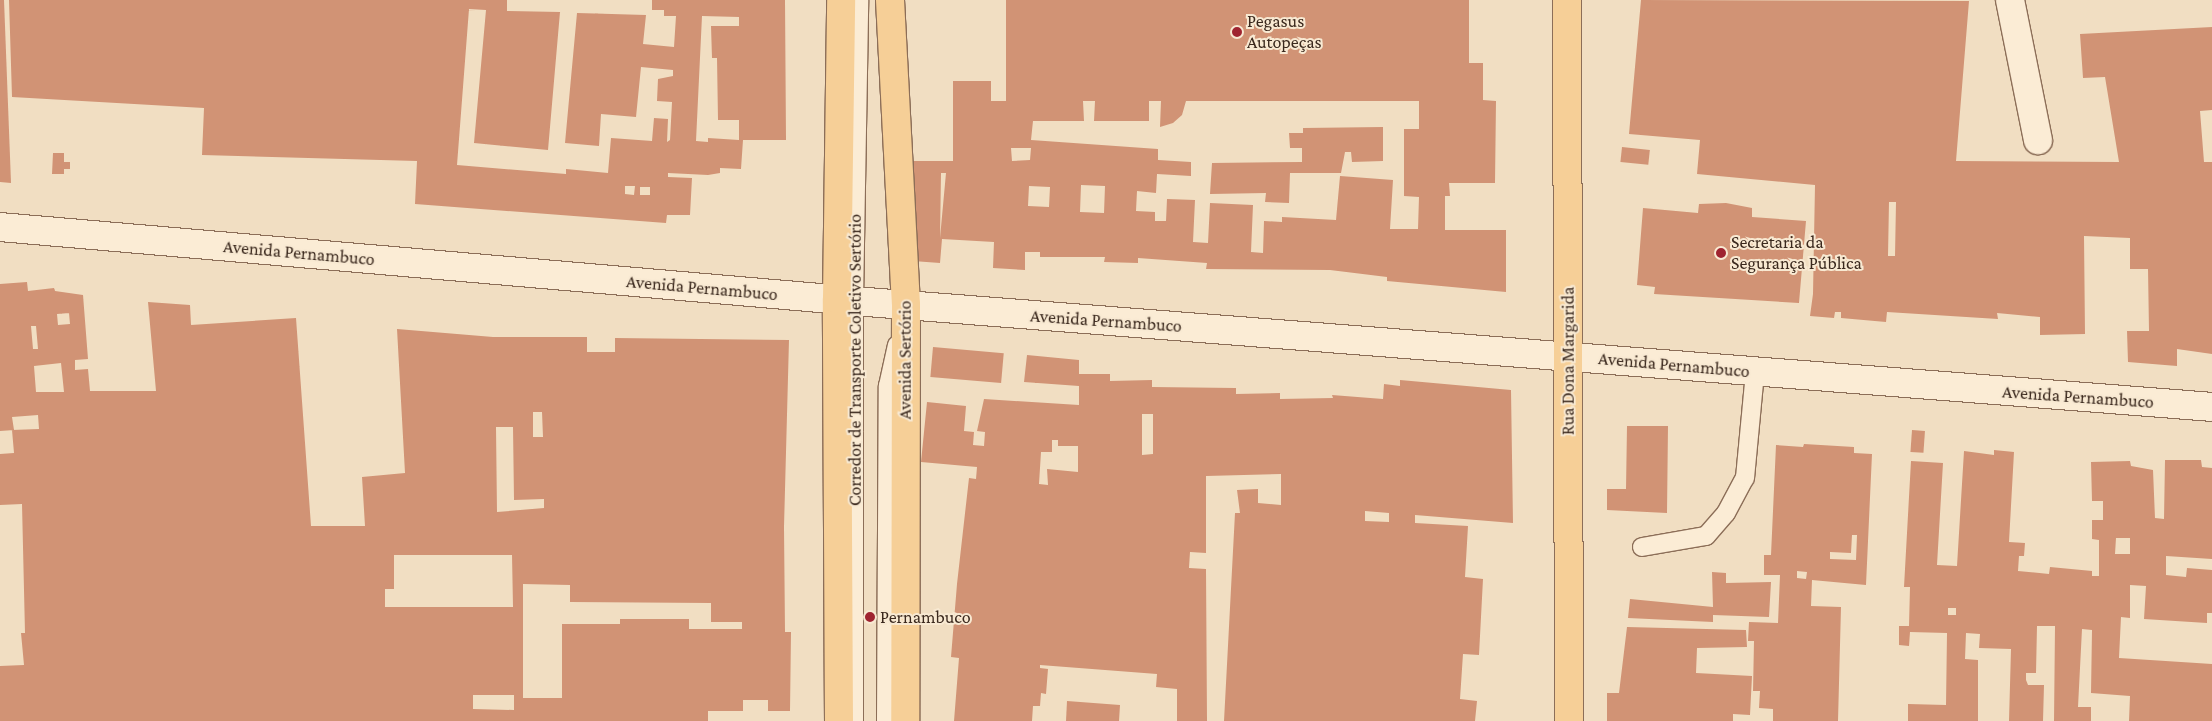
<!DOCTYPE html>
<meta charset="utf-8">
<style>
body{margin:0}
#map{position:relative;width:2212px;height:721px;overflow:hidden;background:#f1dec2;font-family:"Crimson Pro",serif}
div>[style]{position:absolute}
.building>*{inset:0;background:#d19375;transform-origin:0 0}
.roads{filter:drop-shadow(1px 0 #8c6e58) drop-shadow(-1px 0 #8c6e58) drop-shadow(0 1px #8c6e58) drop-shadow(0 -1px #8c6e58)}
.service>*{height:18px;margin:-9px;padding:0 9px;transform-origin:9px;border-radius:9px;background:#fbecd5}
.minor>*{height:28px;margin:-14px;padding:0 14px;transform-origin:14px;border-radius:14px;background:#fbecd5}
.tertiary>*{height:28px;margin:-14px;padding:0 14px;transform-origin:14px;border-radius:14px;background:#fbecd5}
.primary>*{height:28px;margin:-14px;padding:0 14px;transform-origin:14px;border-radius:14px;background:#f6cf97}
.dots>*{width:14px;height:14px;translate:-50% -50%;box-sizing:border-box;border:2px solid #f8e9d2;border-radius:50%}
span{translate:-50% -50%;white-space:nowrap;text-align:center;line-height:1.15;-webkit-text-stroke:4px #f8e9d2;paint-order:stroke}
.poi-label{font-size:18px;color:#3a281d}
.left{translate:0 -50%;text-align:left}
.street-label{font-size:18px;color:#3a281d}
</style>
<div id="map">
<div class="building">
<i style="clip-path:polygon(0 0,4px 0,11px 183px,0 182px)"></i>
<i style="clip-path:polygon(evenodd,9px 0,507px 0,507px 11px,560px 12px,548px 150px,474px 143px,486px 10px,469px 9px,457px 165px,566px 174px,566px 169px,608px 173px,611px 138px,652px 141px,654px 118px,668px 119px,667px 142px,670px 140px,672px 102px,657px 101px,658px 79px,673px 76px,673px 70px,641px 67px,636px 117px,601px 114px,599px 146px,565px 143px,577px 13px,646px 15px,643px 44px,674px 47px,676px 16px,664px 16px,664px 10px,652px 10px,652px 0,785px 0,786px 140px,743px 140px,741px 169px,720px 168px,720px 173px,708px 175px,668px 173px,668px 177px,692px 178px,690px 215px,667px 215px,666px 223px,415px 204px,417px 161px,202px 155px,204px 108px,12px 97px,9px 0,702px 16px,739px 17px,739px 26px,711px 26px,712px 58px,717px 58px,718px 120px,739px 120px,739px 140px,708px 138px,708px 142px,696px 141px,702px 16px,9px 0,625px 186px,635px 186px,634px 195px,625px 194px,625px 186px,9px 0,640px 187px,650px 187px,650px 195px,640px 195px,640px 187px)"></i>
<i style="clip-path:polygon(evenodd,1006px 0,1469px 0,1469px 63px,1483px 63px,1483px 100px,1496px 101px,1495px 183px,1449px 183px,1450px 196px,1445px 196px,1445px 230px,1506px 230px,1506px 292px,1387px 281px,1387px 277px,1330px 270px,1206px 269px,1207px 263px,1138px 258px,1138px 263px,1104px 262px,1105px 257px,1040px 257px,1040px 252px,1025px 252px,1025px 270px,993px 268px,994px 242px,942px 239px,940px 263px,913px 261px,909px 161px,953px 161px,953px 81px,991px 81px,991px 101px,1006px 101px,1006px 0,1083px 101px,1095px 101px,1094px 121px,1149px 121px,1149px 101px,1161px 101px,1160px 127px,1173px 123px,1182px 115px,1186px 101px,1419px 101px,1419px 129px,1404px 129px,1404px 196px,1419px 197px,1418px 229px,1390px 229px,1393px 180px,1340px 176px,1336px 220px,1282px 217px,1282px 222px,1264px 221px,1263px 253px,1251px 252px,1253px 205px,1210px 203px,1208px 243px,1193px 242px,1195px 200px,1167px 199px,1166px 221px,1155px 221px,1155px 212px,1136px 211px,1137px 191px,1156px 193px,1157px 174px,1191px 176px,1191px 162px,1158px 160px,1158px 149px,1031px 140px,1033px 121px,1084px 121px,1083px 101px,1006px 0,1011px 148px,1031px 148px,1030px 160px,1012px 161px,1011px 148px,1006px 0,941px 173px,946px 173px,940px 238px,941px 173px,1006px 0,1081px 185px,1105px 186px,1104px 213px,1080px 212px,1081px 185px,1006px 0,1029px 186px,1050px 187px,1049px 207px,1028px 206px,1029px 186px)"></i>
<i style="clip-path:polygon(evenodd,1641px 0,1969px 1px,1956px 161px,2119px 162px,2105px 77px,2083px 78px,2080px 34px,2212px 27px,2212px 110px,2200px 111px,2204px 162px,2212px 162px,2212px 354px,2177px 349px,2177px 366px,2128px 362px,2127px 331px,2149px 331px,2148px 269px,2130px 269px,2130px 238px,2084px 236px,2085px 334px,2040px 335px,2040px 317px,1997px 313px,1998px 319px,1887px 312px,1886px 322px,1841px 318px,1841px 312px,1835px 312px,1834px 318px,1810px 316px,1813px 294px,1815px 185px,1697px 174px,1700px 140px,1629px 134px,1641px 0,1889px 202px,1896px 202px,1895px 256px,1888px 256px,1889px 202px)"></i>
<i style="clip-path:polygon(1383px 127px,1383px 161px,1352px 162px,1351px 152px,1345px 152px,1341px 173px,1290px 173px,1289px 203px,1265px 202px,1266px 193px,1210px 194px,1212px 163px,1302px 162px,1302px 148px,1290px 148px,1289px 133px,1303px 133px,1303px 128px)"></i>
<i style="left:1622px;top:147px;width:28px;height:15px;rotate:6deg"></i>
<i style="clip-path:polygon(53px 153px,64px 153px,64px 162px,70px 162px,70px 169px,64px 169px,64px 174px,52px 174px)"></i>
<i style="clip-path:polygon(1726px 203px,1752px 208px,1752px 217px,1806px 221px,1799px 303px,1654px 294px,1655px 287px,1637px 285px,1643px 208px,1698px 213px,1699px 204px)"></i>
<i style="clip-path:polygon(evenodd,27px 282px,28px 291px,54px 288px,55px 291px,83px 295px,88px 359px,75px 360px,75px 370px,88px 369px,90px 391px,156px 391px,148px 302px,190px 305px,191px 325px,296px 318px,311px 526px,365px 526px,362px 477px,405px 473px,397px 329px,493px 337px,587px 337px,587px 352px,615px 352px,615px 338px,789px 340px,784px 527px,785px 632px,791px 632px,790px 711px,768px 711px,768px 700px,743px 700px,743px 711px,708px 711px,708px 721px,0 721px,0 666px,24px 665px,21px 633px,25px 633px,22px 504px,0 505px,0 454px,14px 453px,12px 430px,39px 429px,38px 415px,12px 417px,14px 430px,0 431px,0 284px,27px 282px,69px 313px,70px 324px,58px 325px,57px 314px,69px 313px,27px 282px,31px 326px,36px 326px,38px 349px,33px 349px,31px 326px,27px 282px,61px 363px,64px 392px,36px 392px,34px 366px,61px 363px,27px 282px,533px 412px,542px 412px,543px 437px,533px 437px,533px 412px,27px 282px,496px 427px,513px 427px,514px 500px,544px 499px,544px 508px,497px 512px,496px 427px,27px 282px,394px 555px,512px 555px,513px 607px,385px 607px,385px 589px,394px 589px,394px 555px,27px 282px,523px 584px,570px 585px,570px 602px,711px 603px,711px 622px,742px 622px,742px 629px,689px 629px,689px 619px,620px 619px,620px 624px,562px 624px,562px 698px,523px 698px,523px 584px,27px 282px,473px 695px,514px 695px,514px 710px,473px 709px,473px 695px)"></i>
<i style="left:933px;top:347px;width:71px;height:30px;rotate:5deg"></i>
<i style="clip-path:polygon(evenodd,1027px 355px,1079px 360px,1079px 374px,1110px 374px,1110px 381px,1152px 380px,1152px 387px,1236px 388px,1236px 394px,1280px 393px,1280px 399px,1333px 398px,1332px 395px,1383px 399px,1384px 384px,1400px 386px,1400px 380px,1511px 390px,1513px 523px,1415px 515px,1415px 523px,1468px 526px,1465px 577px,1483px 579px,1479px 655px,1463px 654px,1460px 699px,1477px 701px,1475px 721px,1224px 721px,1235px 513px,1240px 513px,1237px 490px,1258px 489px,1258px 503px,1281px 505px,1281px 474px,1206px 476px,1206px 553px,1190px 552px,1189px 568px,1206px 569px,1207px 721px,1177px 721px,1177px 689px,1156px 687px,1157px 674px,1040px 665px,1040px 668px,1048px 669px,1046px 694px,1041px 693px,1040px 706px,1033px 706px,1032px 721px,954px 721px,959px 658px,951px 657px,957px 584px,969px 478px,976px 479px,977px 467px,921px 462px,927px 402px,966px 406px,964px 431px,974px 432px,973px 445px,984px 446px,985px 432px,977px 431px,984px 399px,1079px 405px,1079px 386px,1024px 382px,1027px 355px,1142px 414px,1153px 414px,1153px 454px,1142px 455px,1142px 414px,1027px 355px,1052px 440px,1058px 440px,1058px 446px,1078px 446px,1078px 472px,1047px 469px,1048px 485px,1039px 484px,1041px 452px,1052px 452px,1052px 440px,1027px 355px,1365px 511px,1389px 513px,1389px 522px,1365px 521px,1365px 511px)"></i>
<i style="clip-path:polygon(1627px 426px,1668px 426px,1667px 513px,1607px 510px,1607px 489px,1626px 489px)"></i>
<i style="left:1912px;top:430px;width:13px;height:22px;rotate:4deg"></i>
<i style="clip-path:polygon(evenodd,1804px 444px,1854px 447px,1854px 453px,1872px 454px,1866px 585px,1812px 580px,1811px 606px,1841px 607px,1838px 721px,1773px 721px,1773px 709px,1759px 708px,1760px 691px,1753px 691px,1754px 641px,1748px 641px,1749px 622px,1778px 623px,1780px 575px,1764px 575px,1764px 555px,1771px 555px,1776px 445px,1803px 447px,1804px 444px,1852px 535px,1857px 535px,1856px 560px,1830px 559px,1830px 552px,1851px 553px,1852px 535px,1804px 444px,1797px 571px,1807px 572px,1806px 579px,1797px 578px,1797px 571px)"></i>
<i style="clip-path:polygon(evenodd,1994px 450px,2014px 452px,2009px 542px,2025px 543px,2024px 556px,2019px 556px,2018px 571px,2049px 574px,2050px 567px,2092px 571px,2092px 576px,2099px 576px,2099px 540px,2092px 539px,2092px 520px,2103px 520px,2103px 501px,2092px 501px,2091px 462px,2130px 461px,2131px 466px,2153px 470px,2155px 518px,2164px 519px,2165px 460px,2201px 460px,2202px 467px,2212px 468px,2212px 559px,2166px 556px,2166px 575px,2186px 577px,2187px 568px,2212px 570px,2212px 613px,2207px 613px,2207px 623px,2144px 619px,2146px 586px,2130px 585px,2130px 618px,2121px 617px,2119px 658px,2212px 664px,2212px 721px,2129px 721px,2130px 696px,2091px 693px,2092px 630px,2082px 629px,2078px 707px,2091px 707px,2091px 721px,2054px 721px,2055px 626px,2037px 626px,2036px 673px,2026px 673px,2026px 680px,2028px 685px,2044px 685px,2043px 721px,2009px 721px,2011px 649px,1979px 648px,1980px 634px,1966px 633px,1965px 659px,1978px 660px,1978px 721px,1908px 721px,1908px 704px,1946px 705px,1947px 633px,1910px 632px,1909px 646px,1899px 645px,1899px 626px,1909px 626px,1910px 587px,1904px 587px,1911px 461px,1943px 463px,1937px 565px,1957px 566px,1964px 451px,1994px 455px,1994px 450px,2116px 538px,2130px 538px,2130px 554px,2115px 554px,2116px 538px,1994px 450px,1948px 608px,1956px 608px,1956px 615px,1948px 615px,1948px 608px)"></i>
<i style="clip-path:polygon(1712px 572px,1726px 573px,1726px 583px,1771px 582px,1769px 617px,1713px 615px,1713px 622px,1628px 618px,1630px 599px,1713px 607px)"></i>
<i style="clip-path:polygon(1627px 627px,1746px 630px,1747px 647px,1697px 648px,1696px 673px,1752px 676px,1750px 715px,1733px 714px,1733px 721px,1607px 721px,1607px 693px,1619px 693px)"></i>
<i style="clip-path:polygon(1067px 701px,1120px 705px,1119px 721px,1066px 721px)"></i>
</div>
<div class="roads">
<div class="service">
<i style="left:1642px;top:547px;width:65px;rotate:-9.8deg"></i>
<i style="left:1706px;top:536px;width:30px;rotate:-49deg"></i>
<i style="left:1726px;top:513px;width:40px;rotate:-62deg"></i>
<i style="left:1745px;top:478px;width:106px;rotate:-84.6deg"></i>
<i style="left:854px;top:721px;width:420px;rotate:-90deg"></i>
<i style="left:854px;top:301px;width:301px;rotate:-89deg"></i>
<i style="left:886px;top:721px;width:335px;rotate:-89.7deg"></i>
<i style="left:888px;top:386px;width:42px;rotate:-77.6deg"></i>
</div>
<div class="minor">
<i style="left:2010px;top:0;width:143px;rotate:78.7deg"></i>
</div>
<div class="tertiary">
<i style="left:0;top:227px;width:857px;rotate:4.95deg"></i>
<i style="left:854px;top:301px;width:1362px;rotate:4.46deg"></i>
</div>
<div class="primary">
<i style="left:890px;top:0;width:305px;rotate:87deg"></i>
<i style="left:906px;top:305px;width:416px;rotate:90.1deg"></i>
<i style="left:1567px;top:0;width:721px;rotate:89.84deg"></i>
<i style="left:839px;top:721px;width:422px;rotate:-90.3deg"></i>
<i style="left:837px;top:299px;width:299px;rotate:-89.2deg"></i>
</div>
</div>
<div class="dots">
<i style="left:1237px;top:32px;background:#9f2430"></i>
<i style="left:1721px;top:253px;background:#9f2430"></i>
<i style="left:870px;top:617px;background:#9f2430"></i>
</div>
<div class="poi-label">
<span class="left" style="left:1247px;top:32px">Pegasus<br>Autopeças</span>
<span class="left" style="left:1731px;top:253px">Secretaria da<br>Segurança Pública</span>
<span class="left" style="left:880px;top:617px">Pernambuco</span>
</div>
<div class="street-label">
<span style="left:299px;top:253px;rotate:5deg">Avenida Pernambuco</span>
<span style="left:702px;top:288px;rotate:5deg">Avenida Pernambuco</span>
<span style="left:1106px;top:321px;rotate:4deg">Avenida Pernambuco</span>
<span style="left:855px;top:360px;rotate:-90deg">Corredor de Transporte Coletivo Sertório</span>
<span style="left:905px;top:360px;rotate:-90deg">Avenida Sertório</span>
<span style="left:1568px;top:361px;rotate:-90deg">Rua Dona Margarida</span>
<span style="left:1674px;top:365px;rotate:5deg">Avenida Pernambuco</span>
<span style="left:2078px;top:397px;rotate:4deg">Avenida Pernambuco</span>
</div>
</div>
